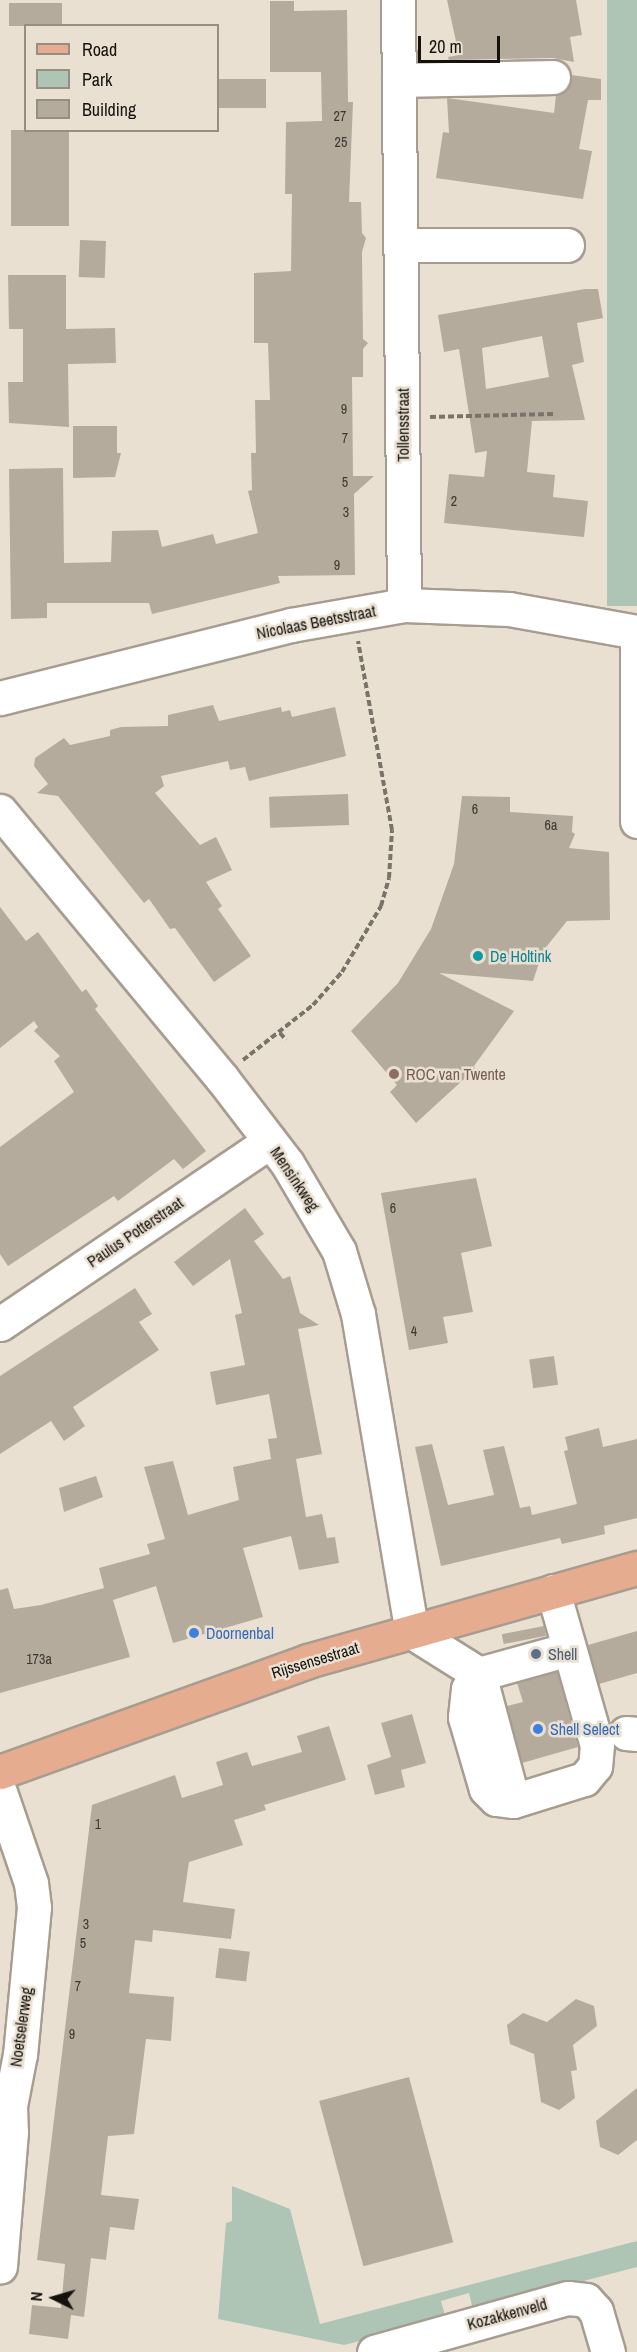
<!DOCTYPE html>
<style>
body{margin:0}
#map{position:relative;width:637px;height:2352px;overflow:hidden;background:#eae0d2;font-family:"Archivo Narrow",sans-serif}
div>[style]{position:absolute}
.green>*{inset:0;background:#aec5b6;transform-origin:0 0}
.building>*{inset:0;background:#b4ab9d;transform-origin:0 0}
.path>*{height:4px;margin-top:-2px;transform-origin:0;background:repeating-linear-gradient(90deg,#797369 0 6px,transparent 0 9px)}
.roads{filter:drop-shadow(2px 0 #a69d90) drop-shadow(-2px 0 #a69d90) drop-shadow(0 2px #a69d90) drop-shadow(0 -2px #a69d90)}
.minor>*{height:33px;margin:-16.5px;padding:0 16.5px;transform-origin:16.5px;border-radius:16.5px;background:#fff}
.major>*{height:33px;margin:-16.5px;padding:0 16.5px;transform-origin:16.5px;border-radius:16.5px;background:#e6ac8f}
.dots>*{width:16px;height:16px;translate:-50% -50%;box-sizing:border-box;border:3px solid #eae0d2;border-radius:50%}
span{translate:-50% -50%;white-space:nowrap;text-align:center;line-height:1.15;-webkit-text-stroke:5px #eae0d2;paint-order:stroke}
.number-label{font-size:14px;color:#3d3831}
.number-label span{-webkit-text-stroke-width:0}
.street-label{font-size:16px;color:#15120d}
.culture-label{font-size:16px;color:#0d838f}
.left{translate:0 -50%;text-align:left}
.education-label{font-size:16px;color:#785e54}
.shop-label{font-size:16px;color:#366cbe}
.service-label{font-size:16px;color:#4e5e75}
.legend{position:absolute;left:24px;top:24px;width:195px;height:108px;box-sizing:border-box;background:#eae0d2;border:2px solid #958e83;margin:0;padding:8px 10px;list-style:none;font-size:18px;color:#15120d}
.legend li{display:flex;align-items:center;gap:12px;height:30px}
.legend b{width:30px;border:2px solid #958e83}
.north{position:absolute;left:24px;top:2268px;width:60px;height:60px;-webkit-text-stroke:4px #eae0d2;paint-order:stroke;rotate:275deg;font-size:16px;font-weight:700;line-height:24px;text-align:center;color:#15120d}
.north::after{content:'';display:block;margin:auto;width:21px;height:27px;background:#15120d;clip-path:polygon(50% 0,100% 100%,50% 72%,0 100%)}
.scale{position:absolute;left:418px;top:36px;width:82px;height:27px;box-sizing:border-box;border:3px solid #15120d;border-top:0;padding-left:8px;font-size:18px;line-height:21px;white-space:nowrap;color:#15120d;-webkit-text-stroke:4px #eae0d2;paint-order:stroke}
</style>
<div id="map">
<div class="green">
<i style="left:607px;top:0;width:30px;height:606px"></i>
<i style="clip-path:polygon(232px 2186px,290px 2209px,320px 2324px,637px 2241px,637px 2267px,473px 2310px,469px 2293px,441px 2301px,446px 2319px,344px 2345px,218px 2319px,226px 2223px,232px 2221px)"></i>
</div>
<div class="building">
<i style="clip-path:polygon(447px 0,576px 0,582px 35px,570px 37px,574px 62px,553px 58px,449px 60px,448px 57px,459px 55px)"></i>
<i style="clip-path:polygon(270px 1px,294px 1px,294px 11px,347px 10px,348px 102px,353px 102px,349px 202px,361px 202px,362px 233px,366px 238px,362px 252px,363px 339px,368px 343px,363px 349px,363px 377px,352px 377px,353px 476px,374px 476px,354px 494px,355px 575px,278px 576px,280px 583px,152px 614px,149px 603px,47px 603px,47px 618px,11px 619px,9px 469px,63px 468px,64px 563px,111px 562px,112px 531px,158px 530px,162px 547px,213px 534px,216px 544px,258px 533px,248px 491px,252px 490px,251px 453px,256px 453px,255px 400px,270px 400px,268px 343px,254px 343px,254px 273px,291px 271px,292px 194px,285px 194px,286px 122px,322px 121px,321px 72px,270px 72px)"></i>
<i style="left:9px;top:3px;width:53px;height:23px"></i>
<i style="clip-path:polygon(571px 75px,601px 79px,601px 100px,588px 100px,579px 149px,592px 151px,583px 199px,436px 178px,443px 132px,449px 133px,447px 98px,554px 113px,556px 95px,569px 87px)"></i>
<i style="left:266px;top:79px;width:29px;height:48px;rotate:90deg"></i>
<i style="left:11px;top:130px;width:58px;height:96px"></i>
<i style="left:80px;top:240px;width:26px;height:37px;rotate:2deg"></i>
<i style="clip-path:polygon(8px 275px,66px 275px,66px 329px,115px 328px,116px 363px,68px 364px,69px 427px,9px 423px,8px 382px,23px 382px,23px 329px,9px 329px)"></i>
<i style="clip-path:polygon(evenodd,585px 289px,598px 289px,603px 318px,577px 323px,584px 362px,572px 365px,585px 420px,532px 421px,527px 472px,555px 475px,553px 497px,588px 501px,584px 537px,444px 523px,449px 474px,484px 477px,487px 451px,475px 453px,459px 349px,444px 352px,438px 315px,585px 289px,542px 336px,549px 377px,486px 389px,482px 348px,542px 336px)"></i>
<i style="clip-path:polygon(73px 426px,117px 426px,117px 453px,121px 453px,115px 477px,73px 478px)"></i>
<i style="clip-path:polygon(213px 705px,219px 721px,281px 707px,282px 712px,290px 710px,292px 717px,335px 707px,346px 756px,249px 781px,245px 767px,230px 770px,228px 761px,161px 776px,164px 786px,155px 793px,200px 845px,216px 837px,232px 870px,206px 882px,222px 906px,218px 909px,251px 956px,214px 982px,175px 928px,170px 929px,149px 899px,144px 903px,58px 796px,37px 793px,48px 784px,34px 766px,35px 758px,64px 738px,70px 745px,110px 736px,110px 730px,121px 727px,168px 726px,168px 715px)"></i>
<i style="left:348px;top:794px;width:31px;height:79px;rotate:88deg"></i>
<i style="clip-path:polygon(462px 796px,510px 797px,510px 812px,573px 816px,572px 832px,575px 834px,569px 848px,609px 852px,610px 920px,567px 921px,543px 951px,533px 981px,439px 973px,514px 1011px,474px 1066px,475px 1069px,416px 1123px,390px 1092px,397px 1085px,351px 1031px,398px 983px,431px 929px,454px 864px)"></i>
<i style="clip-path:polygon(0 907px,26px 941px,38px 932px,82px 992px,86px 989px,98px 1006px,95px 1009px,206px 1151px,183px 1169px,174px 1159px,118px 1201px,114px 1196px,8px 1266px,0 1254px,0 1147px,74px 1092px,54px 1061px,60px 1056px,34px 1031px,38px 1027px,34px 1021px,0 1048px)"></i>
<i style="clip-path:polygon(476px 1178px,492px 1246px,461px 1253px,473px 1312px,443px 1317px,448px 1343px,409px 1350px,381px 1193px)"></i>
<i style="clip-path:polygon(245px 1208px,264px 1234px,254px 1241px,283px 1279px,290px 1276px,300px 1313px,319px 1325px,298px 1329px,322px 1454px,296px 1459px,306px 1517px,322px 1514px,327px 1538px,335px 1537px,339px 1563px,299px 1570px,291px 1536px,243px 1548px,263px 1617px,173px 1643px,156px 1586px,113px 1600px,130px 1657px,0 1693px,0 1590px,8px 1588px,14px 1609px,41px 1605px,104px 1588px,99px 1568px,150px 1554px,147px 1544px,165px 1539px,144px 1467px,173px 1461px,188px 1515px,239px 1500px,233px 1467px,271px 1459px,268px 1439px,277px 1438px,269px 1394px,216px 1405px,210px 1372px,245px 1365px,235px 1315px,242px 1313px,230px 1259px,193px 1286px,174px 1262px)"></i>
<i style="clip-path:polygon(135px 1288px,152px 1314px,139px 1322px,159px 1350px,73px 1407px,85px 1426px,64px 1441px,51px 1421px,0 1454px,0 1376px)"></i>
<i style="left:554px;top:1356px;width:29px;height:25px;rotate:82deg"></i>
<i style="clip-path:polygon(599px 1428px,603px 1447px,637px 1439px,637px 1518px,604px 1526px,605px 1534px,562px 1544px,560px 1538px,441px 1566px,415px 1447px,432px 1444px,448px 1505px,494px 1495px,483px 1450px,504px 1446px,520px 1508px,530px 1506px,532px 1515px,577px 1504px,564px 1451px,568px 1450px,565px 1437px)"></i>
<i style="clip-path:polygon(96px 1476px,103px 1497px,64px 1512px,59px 1488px)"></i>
<i style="left:544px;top:1626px;width:10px;height:43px;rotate:79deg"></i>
<i style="clip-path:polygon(637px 1631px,637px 1673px,599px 1684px,588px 1645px)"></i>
<i style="clip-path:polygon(557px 1672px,578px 1747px,522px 1763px,507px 1706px,523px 1702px,517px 1683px)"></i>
<i style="clip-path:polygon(412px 1714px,426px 1763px,401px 1770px,405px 1787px,375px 1795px,367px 1765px,391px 1757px,381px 1723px)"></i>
<i style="clip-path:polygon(329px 1726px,346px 1780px,264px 1805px,266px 1810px,234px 1820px,243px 1845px,189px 1862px,183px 1902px,235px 1909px,231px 1939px,153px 1930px,152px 1942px,135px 1940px,129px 1993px,174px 1997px,171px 2041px,146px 2039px,134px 2134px,108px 2136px,101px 2195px,139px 2199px,134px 2230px,110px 2227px,106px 2260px,91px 2258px,84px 2317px,71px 2315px,68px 2339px,29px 2334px,32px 2305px,61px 2308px,65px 2264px,37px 2260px,92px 1805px,175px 1775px,182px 1798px,223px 1785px,216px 1762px,247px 1752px,252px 1766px,302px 1752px,297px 1736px)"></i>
<i style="left:219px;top:1948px;width:31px;height:30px;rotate:7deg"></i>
<i style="clip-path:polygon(576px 1999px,594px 2006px,597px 2026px,573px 2045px,577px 2070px,571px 2071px,575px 2098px,559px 2110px,541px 2102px,534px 2054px,510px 2044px,507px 2025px,523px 2013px,547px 2022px)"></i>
<i style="left:409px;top:2077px;width:171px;height:93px;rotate:75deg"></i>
<i style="clip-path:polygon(637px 2088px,637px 2140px,618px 2155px,600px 2147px,596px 2121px)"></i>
</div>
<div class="path">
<i style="left:430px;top:417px;width:123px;rotate:-1.4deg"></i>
<i style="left:280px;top:1033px;width:9px;rotate:49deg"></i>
<i style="left:243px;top:1060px;width:89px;rotate:-38.2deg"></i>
<i style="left:313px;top:1005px;width:44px;rotate:-48.7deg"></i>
<i style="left:342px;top:972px;width:77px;rotate:-59.4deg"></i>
<i style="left:381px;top:906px;width:29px;rotate:-74deg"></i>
<i style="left:389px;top:878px;width:48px;rotate:-86.4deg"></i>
<i style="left:392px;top:830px;width:192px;rotate:-100.2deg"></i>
</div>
<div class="roads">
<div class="minor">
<i style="left:398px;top:0;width:605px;rotate:89.43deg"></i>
<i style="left:399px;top:80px;width:154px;rotate:-1.1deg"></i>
<i style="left:401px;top:245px;width:166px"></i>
<i style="left:637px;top:635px;width:186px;rotate:90deg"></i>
<i style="left:0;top:698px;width:300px;rotate:-14.1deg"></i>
<i style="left:291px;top:625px;width:115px;rotate:-10deg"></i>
<i style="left:404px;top:605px;width:105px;rotate:2.2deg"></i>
<i style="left:509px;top:609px;width:130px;rotate:10.2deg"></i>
<i style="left:0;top:811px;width:346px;rotate:50.3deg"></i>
<i style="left:221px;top:1077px;width:108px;rotate:52.5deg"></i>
<i style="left:287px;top:1163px;width:102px;rotate:59.4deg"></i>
<i style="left:339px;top:1251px;width:66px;rotate:73.2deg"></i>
<i style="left:358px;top:1314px;width:323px;rotate:80.4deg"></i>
<i style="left:412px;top:1632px;width:79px;rotate:32.1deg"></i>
<i style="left:479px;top:1674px;width:131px;rotate:75deg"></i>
<i style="left:0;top:1324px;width:326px;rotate:-34.1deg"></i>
<i style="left:553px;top:1591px;width:160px;rotate:74.1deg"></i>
<i style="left:597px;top:1745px;width:21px;rotate:95deg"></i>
<i style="left:595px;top:1766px;width:17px;rotate:130deg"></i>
<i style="left:584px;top:1779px;width:74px;rotate:162.8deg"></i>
<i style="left:513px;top:1801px;width:17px;rotate:-173deg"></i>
<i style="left:496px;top:1799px;width:14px;rotate:-135deg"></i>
<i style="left:486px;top:1789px;width:75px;rotate:-106.3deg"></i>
<i style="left:465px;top:1717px;width:28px;rotate:-84deg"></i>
<i style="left:468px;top:1689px;width:19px;rotate:-54deg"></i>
<i style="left:479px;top:1674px;width:93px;rotate:-15.5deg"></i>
<i style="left:626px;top:1733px;width:11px;rotate:5deg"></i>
<i style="left:0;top:1792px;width:96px;rotate:71.2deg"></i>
<i style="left:31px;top:1883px;width:24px;rotate:83deg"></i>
<i style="left:34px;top:1907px;width:148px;rotate:95.4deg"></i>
<i style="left:20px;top:2054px;width:53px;rotate:100.9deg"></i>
<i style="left:10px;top:2106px;width:26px;rotate:88deg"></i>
<i style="left:11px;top:2132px;width:135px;rotate:94.7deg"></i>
<i style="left:374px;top:2352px;width:201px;rotate:-15.6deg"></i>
<i style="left:568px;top:2298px;width:18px;rotate:6deg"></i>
<i style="left:586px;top:2300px;width:15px;rotate:48deg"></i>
<i style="left:596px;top:2311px;width:43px;rotate:73.7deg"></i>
</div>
<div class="major">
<i style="left:0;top:1772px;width:327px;rotate:-19.8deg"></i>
<i style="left:308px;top:1661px;width:342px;rotate:-15.8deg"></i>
</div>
</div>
<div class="dots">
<i style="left:478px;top:956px;background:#0f9aa8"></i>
<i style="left:394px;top:1074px;background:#8d6e63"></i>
<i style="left:194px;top:1633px;background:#3f7fe0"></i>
<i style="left:536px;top:1654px;background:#5c6f8a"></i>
<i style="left:538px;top:1729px;background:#3f7fe0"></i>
</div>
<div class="number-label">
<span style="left:340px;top:116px">27</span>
<span style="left:341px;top:142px">25</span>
<span style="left:344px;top:409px">9</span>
<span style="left:345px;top:438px">7</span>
<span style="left:345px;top:482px">5</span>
<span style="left:454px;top:501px">2</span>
<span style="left:346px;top:512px">3</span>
<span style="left:337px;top:565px">9</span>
<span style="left:475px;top:809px">6</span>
<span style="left:551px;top:825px">6a</span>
<span style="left:393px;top:1208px">6</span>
<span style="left:414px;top:1331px">4</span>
<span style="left:39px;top:1659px">173a</span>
<span style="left:98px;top:1824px">1</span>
<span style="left:86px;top:1924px">3</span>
<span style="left:83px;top:1943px">5</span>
<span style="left:78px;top:1986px">7</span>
<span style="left:72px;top:2034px">9</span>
</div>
<div class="street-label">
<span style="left:403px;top:425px;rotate:-90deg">Tollensstraat</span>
<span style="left:316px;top:622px;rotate:-11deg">Nicolaas Beetsstraat</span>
<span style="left:295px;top:1179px;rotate:56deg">Mensinkweg</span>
<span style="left:135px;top:1232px;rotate:-34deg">Paulus Potterstraat</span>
<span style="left:315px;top:1660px;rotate:-17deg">Rijssensestraat</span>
<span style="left:21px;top:2027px;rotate:-82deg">Noetselerweg</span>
<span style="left:507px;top:2314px;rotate:-15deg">Kozakkenveld</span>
</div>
<div class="culture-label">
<span class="left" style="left:490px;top:956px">De Holtink</span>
</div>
<div class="education-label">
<span class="left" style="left:406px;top:1074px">ROC van Twente</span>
</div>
<div class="shop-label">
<span class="left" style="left:206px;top:1633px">Doornenbal</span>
<span class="left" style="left:550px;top:1729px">Shell Select</span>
</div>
<div class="service-label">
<span class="left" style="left:548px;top:1654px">Shell</span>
</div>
<ul class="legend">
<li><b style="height:8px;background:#e6ac8f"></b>Road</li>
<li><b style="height:16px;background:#aec5b6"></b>Park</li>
<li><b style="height:16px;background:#b4ab9d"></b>Building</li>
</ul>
<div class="north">N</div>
<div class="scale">20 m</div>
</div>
